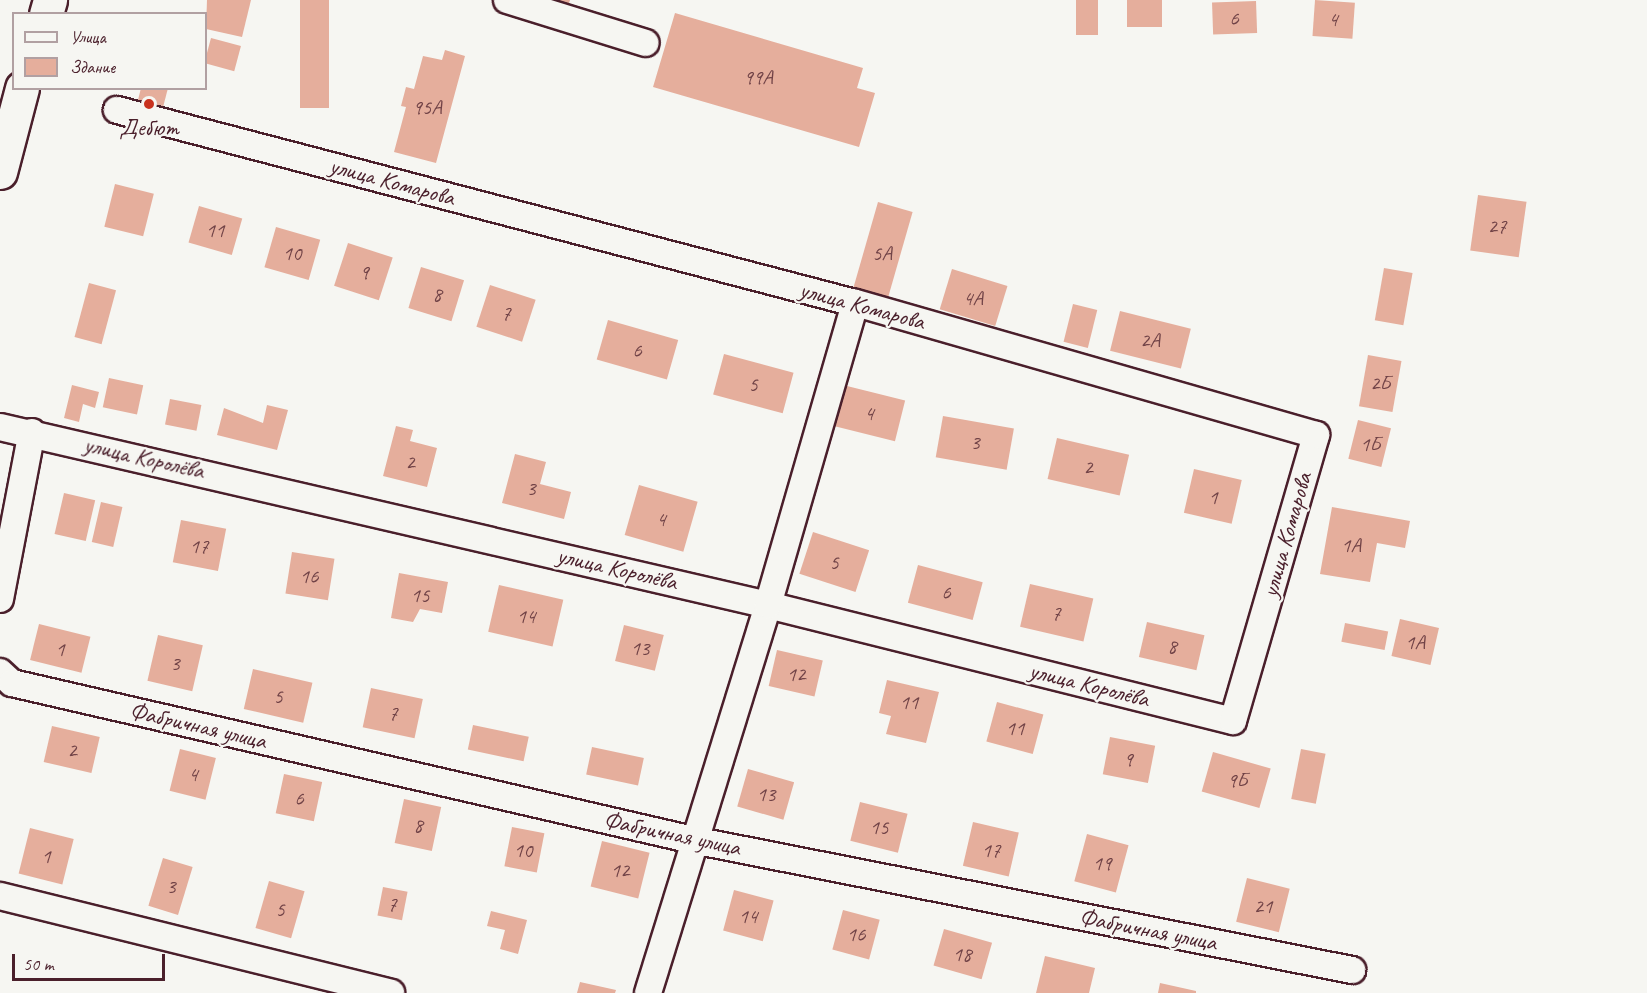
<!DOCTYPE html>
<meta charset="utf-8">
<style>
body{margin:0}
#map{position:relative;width:1647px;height:993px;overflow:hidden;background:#f6f6f2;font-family:Caveat,sans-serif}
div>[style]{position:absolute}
.building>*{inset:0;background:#e5ae9c;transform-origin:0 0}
.roads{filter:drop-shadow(2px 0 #4a1f2b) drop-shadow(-2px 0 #4a1f2b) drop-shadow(0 2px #4a1f2b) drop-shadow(0 -2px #4a1f2b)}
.street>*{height:26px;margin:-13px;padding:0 13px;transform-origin:13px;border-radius:13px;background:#f6f6f2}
.primary>*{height:33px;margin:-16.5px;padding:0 16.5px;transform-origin:16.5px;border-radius:16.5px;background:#f6f6f2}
.dots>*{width:16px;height:16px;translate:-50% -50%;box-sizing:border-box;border:3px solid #f6f6f2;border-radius:50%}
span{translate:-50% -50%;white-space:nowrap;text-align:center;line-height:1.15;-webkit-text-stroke:4.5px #f6f6f2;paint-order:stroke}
.number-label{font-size:21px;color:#714347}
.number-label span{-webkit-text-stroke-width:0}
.poi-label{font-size:24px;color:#4a1f2b}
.street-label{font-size:24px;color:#4a1f2b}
.legend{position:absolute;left:12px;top:12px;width:195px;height:78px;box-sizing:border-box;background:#f6f6f2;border:2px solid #b1a0a2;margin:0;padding:8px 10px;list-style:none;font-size:18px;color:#4a1f2b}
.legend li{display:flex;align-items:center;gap:12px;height:30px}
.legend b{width:30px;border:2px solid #b1a0a2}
.scale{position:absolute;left:12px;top:954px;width:153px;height:27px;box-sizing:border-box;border:3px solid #4a1f2b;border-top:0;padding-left:8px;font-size:18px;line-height:21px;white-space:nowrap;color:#4a1f2b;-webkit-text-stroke:4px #f6f6f2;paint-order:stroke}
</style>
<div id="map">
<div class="building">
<i style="clip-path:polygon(207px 0,251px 0,242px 37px,206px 29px)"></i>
<i style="left:300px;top:0;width:29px;height:108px"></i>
<i style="clip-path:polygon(548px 0,570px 0,568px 6px)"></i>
<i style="left:1076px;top:0;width:22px;height:35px"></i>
<i style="left:1127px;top:0;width:35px;height:27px"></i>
<i style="left:1315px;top:0;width:40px;height:36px;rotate:4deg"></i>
<i style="left:1256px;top:1px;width:32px;height:44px;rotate:88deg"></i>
<i style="clip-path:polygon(675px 13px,863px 68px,857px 88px,875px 93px,859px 147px,653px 87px)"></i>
<i style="left:211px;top:38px;width:31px;height:26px;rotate:15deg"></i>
<i style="clip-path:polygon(445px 50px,465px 56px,436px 163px,394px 152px,406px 107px,401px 106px,406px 87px,414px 89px,423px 56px,442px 60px)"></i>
<i style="clip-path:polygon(141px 88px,168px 88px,161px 115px,136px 108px)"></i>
<i style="left:115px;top:184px;width:40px;height:44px;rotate:14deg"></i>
<i style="left:1478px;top:195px;width:49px;height:56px;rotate:8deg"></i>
<i style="left:878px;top:202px;width:36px;height:96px;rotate:16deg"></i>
<i style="left:199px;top:206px;width:45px;height:38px;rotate:16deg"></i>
<i style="left:276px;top:227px;width:46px;height:42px;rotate:16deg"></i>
<i style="left:348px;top:243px;width:47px;height:45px;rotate:18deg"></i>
<i style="left:421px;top:267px;width:45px;height:43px;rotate:17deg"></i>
<i style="left:1384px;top:268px;width:29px;height:53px;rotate:10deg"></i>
<i style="left:952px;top:269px;width:58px;height:42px;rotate:17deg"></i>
<i style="left:89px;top:283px;width:28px;height:56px;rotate:15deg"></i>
<i style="left:490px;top:285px;width:48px;height:44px;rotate:18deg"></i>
<i style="left:1073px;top:304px;width:25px;height:39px;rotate:14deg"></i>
<i style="left:1120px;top:311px;width:73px;height:41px;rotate:14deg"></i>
<i style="left:608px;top:320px;width:73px;height:41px;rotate:16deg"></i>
<i style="left:724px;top:354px;width:72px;height:42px;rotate:15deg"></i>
<i style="left:1368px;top:355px;width:34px;height:52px;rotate:10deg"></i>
<i style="left:109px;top:378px;width:35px;height:30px;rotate:12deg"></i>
<i style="clip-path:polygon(72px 385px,99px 392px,95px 408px,83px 404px,79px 422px,64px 418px)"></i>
<i style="left:843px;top:385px;width:64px;height:42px;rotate:14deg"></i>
<i style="left:170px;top:399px;width:32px;height:26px;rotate:11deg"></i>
<i style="clip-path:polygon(267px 405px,288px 410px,277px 450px,217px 435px,224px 408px,263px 423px)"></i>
<i style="left:943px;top:416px;width:72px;height:42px;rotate:10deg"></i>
<i style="left:1358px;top:420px;width:34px;height:40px;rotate:14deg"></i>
<i style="clip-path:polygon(396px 426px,413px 430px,410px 441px,437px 448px,427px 487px,383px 476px)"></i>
<i style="left:1057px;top:438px;width:74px;height:42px;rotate:13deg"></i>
<i style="clip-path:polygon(515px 454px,546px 462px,540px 484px,571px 492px,564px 519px,502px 503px)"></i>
<i style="left:1194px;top:469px;width:49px;height:45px;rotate:13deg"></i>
<i style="left:639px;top:485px;width:61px;height:52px;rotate:16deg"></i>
<i style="left:64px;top:493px;width:32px;height:42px;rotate:13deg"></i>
<i style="left:101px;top:502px;width:22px;height:41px;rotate:13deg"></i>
<i style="clip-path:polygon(1332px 507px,1410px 521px,1405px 548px,1377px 543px,1370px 582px,1320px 574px)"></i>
<i style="left:181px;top:520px;width:46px;height:43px;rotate:11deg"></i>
<i style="left:813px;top:532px;width:59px;height:44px;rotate:18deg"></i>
<i style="left:292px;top:552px;width:43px;height:42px;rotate:9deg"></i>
<i style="left:918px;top:565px;width:67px;height:39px;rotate:15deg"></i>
<i style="clip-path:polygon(399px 573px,448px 582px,442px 613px,420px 609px,413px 622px,391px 618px)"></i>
<i style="left:1030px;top:584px;width:65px;height:44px;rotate:13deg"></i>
<i style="left:499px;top:585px;width:66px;height:48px;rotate:13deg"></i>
<i style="left:1400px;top:619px;width:40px;height:38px;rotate:13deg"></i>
<i style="left:1147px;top:622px;width:59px;height:36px;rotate:13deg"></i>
<i style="left:1345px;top:623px;width:44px;height:19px;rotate:11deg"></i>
<i style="left:39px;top:624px;width:53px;height:37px;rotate:14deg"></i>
<i style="left:624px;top:625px;width:41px;height:37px;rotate:14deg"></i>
<i style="left:158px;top:635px;width:46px;height:47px;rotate:13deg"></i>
<i style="left:777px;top:650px;width:47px;height:37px;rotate:13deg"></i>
<i style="left:253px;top:669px;width:61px;height:41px;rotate:13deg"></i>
<i style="clip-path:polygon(887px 680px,939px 692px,926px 743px,886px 734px,891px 716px,879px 713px)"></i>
<i style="left:371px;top:688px;width:53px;height:40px;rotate:12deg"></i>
<i style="left:997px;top:702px;width:48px;height:41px;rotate:15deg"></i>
<i style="left:473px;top:725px;width:57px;height:25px;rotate:12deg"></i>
<i style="left:52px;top:726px;width:49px;height:37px;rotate:13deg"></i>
<i style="left:1110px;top:737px;width:46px;height:38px;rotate:11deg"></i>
<i style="left:592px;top:747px;width:53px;height:28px;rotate:12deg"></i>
<i style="left:180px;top:749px;width:37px;height:43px;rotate:14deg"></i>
<i style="left:1301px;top:749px;width:25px;height:51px;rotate:11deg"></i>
<i style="left:1213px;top:752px;width:60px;height:41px;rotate:16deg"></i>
<i style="left:748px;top:769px;width:48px;height:39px;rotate:16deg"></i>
<i style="left:284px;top:774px;width:39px;height:40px;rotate:12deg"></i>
<i style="left:404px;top:799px;width:38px;height:45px;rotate:12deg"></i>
<i style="left:860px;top:802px;width:49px;height:40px;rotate:14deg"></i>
<i style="left:973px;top:822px;width:47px;height:45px;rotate:13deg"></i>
<i style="left:512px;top:827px;width:33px;height:40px;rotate:11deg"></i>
<i style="left:30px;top:828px;width:45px;height:47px;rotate:14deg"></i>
<i style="left:1087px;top:834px;width:43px;height:49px;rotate:15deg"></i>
<i style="left:602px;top:841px;width:49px;height:47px;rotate:14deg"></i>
<i style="left:163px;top:858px;width:31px;height:50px;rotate:17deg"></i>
<i style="left:1247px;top:878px;width:44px;height:45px;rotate:14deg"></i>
<i style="left:269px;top:881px;width:37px;height:49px;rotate:16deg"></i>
<i style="left:383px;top:887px;width:25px;height:29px;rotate:11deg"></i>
<i style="left:734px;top:890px;width:41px;height:42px;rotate:15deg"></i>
<i style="left:843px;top:910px;width:38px;height:41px;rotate:15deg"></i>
<i style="clip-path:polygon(491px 911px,527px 920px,518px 954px,500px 949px,505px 930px,487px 926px)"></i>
<i style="left:944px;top:929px;width:50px;height:38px;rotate:16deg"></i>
<i style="clip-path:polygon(1045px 956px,1095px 968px,1089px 993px,1036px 993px)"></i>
<i style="clip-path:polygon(580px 982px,616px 990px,615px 993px,577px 993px)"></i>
<i style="clip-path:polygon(1160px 983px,1196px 991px,1196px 993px,1158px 993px)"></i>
</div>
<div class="roads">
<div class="street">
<i style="left:507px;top:0;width:145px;rotate:17.2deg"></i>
<i style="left:0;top:427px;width:788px;rotate:13.05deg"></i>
<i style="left:768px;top:605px;width:479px;rotate:14deg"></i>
<i style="left:1233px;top:721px;width:298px;rotate:-73.8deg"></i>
<i style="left:1316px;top:435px;width:480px;rotate:-164deg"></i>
<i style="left:855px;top:303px;width:763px;rotate:-165.34deg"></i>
<i style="left:0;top:599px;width:170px;rotate:-79.2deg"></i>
<i style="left:0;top:672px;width:16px;rotate:43deg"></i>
<i style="left:12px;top:683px;width:699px;rotate:12.98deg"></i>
<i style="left:693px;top:840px;width:672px;rotate:11.16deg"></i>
<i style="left:0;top:896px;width:403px;rotate:13.9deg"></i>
<i style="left:648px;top:993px;width:406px;rotate:-72.8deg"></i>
<i style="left:768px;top:605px;width:314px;rotate:-73.9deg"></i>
</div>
<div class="primary">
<i style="left:46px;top:14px;width:15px;rotate:-74deg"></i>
<i style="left:0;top:172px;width:87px;rotate:-75.3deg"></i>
</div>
</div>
<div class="dots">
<i style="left:149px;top:104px;background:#c8321e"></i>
</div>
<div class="number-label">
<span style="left:1234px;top:18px">6</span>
<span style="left:1333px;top:19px">4</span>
<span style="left:758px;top:77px">99А</span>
<span style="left:427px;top:107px">95А</span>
<span style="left:1497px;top:226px">27</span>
<span style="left:215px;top:230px">11</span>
<span style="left:292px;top:253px">10</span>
<span style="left:882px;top:253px">5А</span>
<span style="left:364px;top:272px">9</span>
<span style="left:437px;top:294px">8</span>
<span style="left:973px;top:298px">4А</span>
<span style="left:506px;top:313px">7</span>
<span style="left:1150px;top:340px">2А</span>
<span style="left:637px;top:350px">6</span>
<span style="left:1380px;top:383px">2Б</span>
<span style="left:753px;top:384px">5</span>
<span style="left:869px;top:413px">4</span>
<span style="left:975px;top:442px">3</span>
<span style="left:1370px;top:444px">1Б</span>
<span style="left:410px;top:462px">2</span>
<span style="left:1088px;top:467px">2</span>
<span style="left:531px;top:488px">3</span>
<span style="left:1213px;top:497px">1</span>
<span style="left:661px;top:519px">4</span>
<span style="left:1351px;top:545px">1А</span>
<span style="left:199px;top:546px">17</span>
<span style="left:834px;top:562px">5</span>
<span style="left:309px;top:576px">16</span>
<span style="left:946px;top:592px">6</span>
<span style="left:420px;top:595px">15</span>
<span style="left:1056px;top:613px">7</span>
<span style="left:526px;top:616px">14</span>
<span style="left:1415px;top:642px">1А</span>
<span style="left:1172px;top:646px">8</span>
<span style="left:640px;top:648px">13</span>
<span style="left:60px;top:649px">1</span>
<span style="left:175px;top:663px">3</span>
<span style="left:796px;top:674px">12</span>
<span style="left:278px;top:696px">5</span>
<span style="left:909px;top:702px">11</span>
<span style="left:393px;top:713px">7</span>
<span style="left:1015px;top:728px">11</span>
<span style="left:72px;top:750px">2</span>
<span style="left:1128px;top:759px">9</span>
<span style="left:193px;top:774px">4</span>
<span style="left:1237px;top:780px">9Б</span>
<span style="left:766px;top:794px">13</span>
<span style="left:299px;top:798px">6</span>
<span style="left:418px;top:825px">8</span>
<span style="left:879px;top:827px">15</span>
<span style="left:523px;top:850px">10</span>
<span style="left:991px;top:850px">17</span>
<span style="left:46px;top:856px">1</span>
<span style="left:1102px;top:863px">19</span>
<span style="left:620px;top:870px">12</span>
<span style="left:171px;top:886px">3</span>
<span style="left:392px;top:904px">7</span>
<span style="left:1263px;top:906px">21</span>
<span style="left:280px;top:909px">5</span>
<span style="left:748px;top:916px">14</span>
<span style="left:856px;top:934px">16</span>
<span style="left:962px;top:954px">18</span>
</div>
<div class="poi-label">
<span style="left:149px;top:128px">Дебют</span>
</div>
<div class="street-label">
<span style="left:392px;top:182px;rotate:15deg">улица Комарова</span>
<span style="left:862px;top:306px;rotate:15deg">улица Комарова</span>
<span style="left:144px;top:458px;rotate:13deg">улица Королёва</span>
<span style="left:1287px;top:535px;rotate:-74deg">улица Комарова</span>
<span style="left:617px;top:569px;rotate:13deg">улица Королёва</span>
<span style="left:1089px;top:685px;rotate:14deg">улица Королёва</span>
<span style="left:198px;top:726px;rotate:13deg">Фабричная улица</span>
<span style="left:672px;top:834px;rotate:12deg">Фабричная улица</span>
<span style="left:1148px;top:930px;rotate:11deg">Фабричная улица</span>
</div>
<ul class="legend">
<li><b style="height:8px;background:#f6f6f2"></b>Улица</li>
<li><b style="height:16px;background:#e5ae9c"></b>Здание</li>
</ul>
<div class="scale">50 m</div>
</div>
